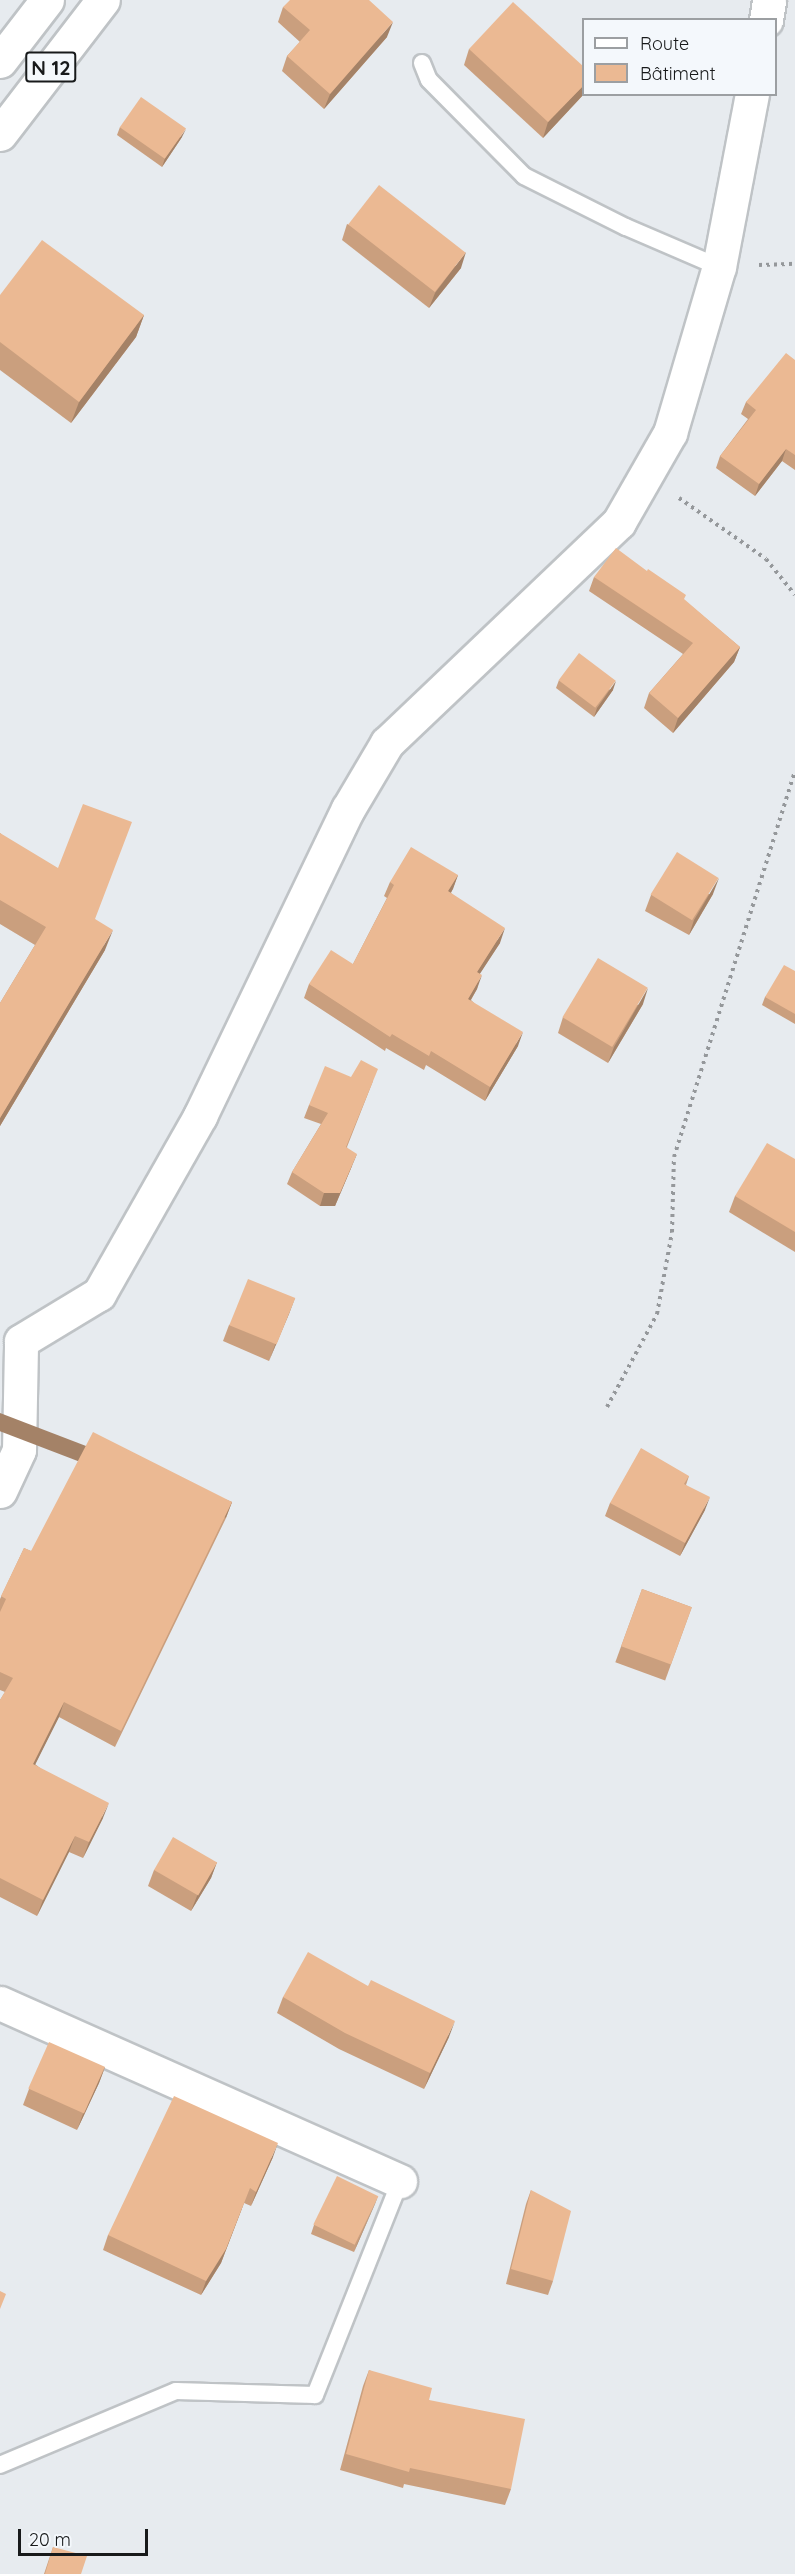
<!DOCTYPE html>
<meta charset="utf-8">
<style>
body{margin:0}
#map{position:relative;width:795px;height:2574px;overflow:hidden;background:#e7ebef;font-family:Quicksand,sans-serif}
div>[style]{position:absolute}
.path>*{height:4px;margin-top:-2px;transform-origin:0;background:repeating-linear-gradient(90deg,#95989b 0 3px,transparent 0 7.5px)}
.roads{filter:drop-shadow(2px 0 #bfc3c6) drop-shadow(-2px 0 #bfc3c6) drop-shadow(0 2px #bfc3c6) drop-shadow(0 -2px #bfc3c6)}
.lane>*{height:16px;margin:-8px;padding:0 8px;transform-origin:8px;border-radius:8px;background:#fff}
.street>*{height:33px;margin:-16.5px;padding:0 16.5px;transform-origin:16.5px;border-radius:16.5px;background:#fff}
.primary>*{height:33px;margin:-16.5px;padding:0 16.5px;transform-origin:16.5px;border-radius:16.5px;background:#fff}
.wall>*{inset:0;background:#ca9f7e;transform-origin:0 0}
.shaded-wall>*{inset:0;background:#a48267;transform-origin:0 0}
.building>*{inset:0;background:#ebb993;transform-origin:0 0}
span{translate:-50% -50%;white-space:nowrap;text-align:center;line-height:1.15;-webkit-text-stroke:4.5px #f4f8fc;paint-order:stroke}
.shield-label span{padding:2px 4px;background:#f4f8fc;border:2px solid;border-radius:4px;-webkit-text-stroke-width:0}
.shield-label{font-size:20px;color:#181a1b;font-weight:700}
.legend{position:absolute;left:582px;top:18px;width:195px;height:78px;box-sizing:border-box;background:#f4f8fc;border:2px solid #9c9fa2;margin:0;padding:8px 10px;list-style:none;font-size:18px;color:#181a1b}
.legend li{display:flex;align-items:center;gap:12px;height:30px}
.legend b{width:30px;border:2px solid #9c9fa2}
.scale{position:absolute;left:18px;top:2529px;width:130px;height:27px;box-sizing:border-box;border:3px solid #181a1b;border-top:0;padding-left:8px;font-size:18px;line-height:21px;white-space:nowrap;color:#181a1b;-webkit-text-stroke:4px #f4f8fc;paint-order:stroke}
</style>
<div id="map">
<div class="path">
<i style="left:759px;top:265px;width:36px;rotate:-2deg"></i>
<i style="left:679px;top:498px;width:106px;rotate:35deg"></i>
<i style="left:766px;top:559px;width:46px;rotate:51.1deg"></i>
<i style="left:607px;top:1407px;width:106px;rotate:-61.7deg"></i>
<i style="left:657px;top:1314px;width:83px;rotate:-79.6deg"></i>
<i style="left:672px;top:1232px;width:75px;rotate:-88.5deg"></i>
<i style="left:674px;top:1157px;width:404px;rotate:-72.6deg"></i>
</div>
<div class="roads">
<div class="lane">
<i style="left:422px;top:63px;width:18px;rotate:68deg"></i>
<i style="left:429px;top:80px;width:135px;rotate:45.3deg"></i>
<i style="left:524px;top:176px;width:114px;rotate:26.6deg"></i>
<i style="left:626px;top:227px;width:101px;rotate:23.3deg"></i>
<i style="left:0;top:2465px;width:191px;rotate:-22.8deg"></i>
<i style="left:176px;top:2391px;width:139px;rotate:1.6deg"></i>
<i style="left:315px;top:2395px;width:230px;rotate:-68.3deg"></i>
</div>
<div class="street">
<i style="left:766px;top:20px;width:20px;rotate:-81deg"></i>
<i style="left:0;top:1491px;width:45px;rotate:-65.1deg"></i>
<i style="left:19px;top:1450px;width:109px;rotate:-88.9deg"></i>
<i style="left:21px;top:1341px;width:91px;rotate:-31.1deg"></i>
<i style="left:99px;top:1294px;width:205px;rotate:-60.4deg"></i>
<i style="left:200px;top:1116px;width:341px;rotate:-64.3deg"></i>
<i style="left:348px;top:809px;width:77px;rotate:-59.4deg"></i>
<i style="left:387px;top:743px;width:320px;rotate:-43.6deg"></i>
<i style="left:619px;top:522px;width:103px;rotate:-60.2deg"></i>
<i style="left:670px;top:433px;width:173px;rotate:-73.6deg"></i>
<i style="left:719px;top:267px;width:176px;rotate:-79.2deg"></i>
<i style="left:0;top:2003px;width:438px;rotate:24deg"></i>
</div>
<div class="primary">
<i style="left:0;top:61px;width:77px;rotate:-52.4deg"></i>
<i style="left:0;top:134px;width:169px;rotate:-52.5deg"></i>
</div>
</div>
<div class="wall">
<i style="clip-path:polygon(283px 7px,387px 37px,324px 109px,282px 71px,287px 56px,300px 42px,278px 22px)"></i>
<i style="clip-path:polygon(469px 49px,584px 67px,584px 94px,543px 138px,464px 65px)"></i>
<i style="clip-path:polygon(120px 127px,182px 137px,162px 167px,117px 135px)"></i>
<i style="clip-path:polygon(347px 224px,461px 268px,429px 308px,342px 240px)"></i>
<i style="clip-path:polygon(0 295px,144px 315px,136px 337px,71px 423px,0 370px)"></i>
<i style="clip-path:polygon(795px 360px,795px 470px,782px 461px,755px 496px,716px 468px,720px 456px,748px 419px,741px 414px,746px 402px)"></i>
<i style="clip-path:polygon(594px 577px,684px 600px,740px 647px,734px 662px,673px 733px,644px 708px,649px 693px,683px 654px,589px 591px)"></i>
<i style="clip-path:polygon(559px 680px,613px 690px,594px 717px,556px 688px)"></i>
<i style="clip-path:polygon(0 833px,95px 919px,105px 950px,0 1126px,0 1003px,35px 945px,0 924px)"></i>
<i style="clip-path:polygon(458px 875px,451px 893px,500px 943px,480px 973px,477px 989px,471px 1000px,518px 1046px,485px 1101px,426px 1065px,424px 1070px,386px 1048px,385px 1051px,304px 998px,309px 984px,353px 964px,387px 898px,384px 896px,390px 882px)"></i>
<i style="clip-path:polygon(713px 894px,689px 935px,645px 911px,651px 895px)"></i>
<i style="clip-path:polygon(795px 971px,795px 1024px,762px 1005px,765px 997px)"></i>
<i style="clip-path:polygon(643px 1004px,608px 1063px,558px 1033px,563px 1017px)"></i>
<i style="clip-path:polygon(351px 1077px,373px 1081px,347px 1147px,352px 1166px,335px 1206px,320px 1206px,287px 1184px,292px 1172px,321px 1124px,304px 1118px,309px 1105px)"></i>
<i style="clip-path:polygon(795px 1159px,795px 1252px,729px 1212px,735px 1196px)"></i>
<i style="clip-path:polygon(295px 1298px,269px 1361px,223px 1341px,229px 1325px)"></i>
<i style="clip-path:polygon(689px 1476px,686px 1485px,705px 1510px,680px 1556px,605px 1516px,610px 1503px)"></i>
<i style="clip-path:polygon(232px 1502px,226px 1518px,115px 1747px,59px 1717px,35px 1764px,103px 1818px,83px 1858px,69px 1852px,37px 1916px,0 1897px,0 1700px,5px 1692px,0 1690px,0 1599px,24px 1548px,31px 1551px)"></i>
<i style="left:642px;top:1589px;width:53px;height:78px;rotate:20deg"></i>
<i style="clip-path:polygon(217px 1862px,211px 1878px,191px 1911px,148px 1886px,154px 1870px)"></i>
<i style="clip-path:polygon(368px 1986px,449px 2037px,424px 2089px,339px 2049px,277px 2013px,283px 1997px)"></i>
<i style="clip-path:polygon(105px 2067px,99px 2083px,77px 2130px,23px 2105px,29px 2089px)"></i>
<i style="clip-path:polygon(273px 2157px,251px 2206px,244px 2203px,221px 2263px,201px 2295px,103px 2250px,108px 2235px)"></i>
<i style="clip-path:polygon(531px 2190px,553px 2281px,548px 2295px,506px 2284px,526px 2204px)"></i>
<i style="clip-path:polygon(378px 2196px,354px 2252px,311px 2234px,314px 2225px)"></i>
<i style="clip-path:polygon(369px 2370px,429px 2400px,511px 2489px,505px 2505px,404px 2484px,403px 2488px,340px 2470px,363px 2386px)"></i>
<i style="clip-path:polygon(53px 2547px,81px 2574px,44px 2574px)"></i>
</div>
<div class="shaded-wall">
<i style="clip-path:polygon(393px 22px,387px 37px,324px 109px,330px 94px)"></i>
<i style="clip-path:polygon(584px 85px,584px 94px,543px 138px,548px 122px)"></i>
<i style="clip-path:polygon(186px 129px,182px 137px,162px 167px,165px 158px)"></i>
<i style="clip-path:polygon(466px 252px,461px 268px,429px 308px,435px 293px)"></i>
<i style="clip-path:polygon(144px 315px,136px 337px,71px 423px,79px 402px)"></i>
<i style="clip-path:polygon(786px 449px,782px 461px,755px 496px,759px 484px)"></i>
<i style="clip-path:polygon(740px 647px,734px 662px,673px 733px,678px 718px)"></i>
<i style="clip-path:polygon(616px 681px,613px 690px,594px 717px,597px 708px)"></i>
<i style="clip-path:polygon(458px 875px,453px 889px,443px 905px,448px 891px)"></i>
<i style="clip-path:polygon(719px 878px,713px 894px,689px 935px,694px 920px)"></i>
<i style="clip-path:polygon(505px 928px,500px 943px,472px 986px,477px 972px)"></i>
<i style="clip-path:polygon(113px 930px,105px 950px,0 1126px,0 1118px)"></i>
<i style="clip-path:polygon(482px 975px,477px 989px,463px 1013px,468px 999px)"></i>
<i style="clip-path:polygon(648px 988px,643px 1004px,608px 1063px,614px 1047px)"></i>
<i style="clip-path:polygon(523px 1032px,518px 1046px,485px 1101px,490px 1087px)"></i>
<i style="clip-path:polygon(357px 1154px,335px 1206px,320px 1206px,324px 1193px)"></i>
<i style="clip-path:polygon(295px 1298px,289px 1314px,269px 1361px,275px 1345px)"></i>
<i style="clip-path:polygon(710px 1497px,705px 1510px,680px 1556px,685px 1543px)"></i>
<i style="left:232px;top:1502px;width:17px;height:254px;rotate:111deg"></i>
<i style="clip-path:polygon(64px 1702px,59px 1717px,28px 1779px,33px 1764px)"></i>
<i style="clip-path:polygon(109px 1803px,103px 1818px,83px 1858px,89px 1842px)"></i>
<i style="clip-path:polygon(75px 1836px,69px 1852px,37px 1916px,43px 1900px)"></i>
<i style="clip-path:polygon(217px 1862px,211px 1878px,191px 1911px,197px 1896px)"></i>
<i style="clip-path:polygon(455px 2021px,449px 2037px,424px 2089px,430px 2073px)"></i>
<i style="clip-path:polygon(105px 2067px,99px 2083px,77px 2130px,83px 2114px)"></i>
<i style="clip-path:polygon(278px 2143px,273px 2157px,251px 2206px,256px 2192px)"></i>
<i style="clip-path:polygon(378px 2196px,375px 2204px,354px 2252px,357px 2244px)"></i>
<i style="clip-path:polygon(244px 2203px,221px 2263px,201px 2295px,206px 2281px)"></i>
</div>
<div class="building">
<i style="clip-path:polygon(290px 0,369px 0,393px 22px,330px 94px,287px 56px,310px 30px,283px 7px)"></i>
<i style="clip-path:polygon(513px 2px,584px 67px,584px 85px,548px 122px,469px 49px)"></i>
<i style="left:141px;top:97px;width:55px;height:37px;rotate:35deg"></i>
<i style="left:379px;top:185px;width:110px;height:50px;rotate:38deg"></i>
<i style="clip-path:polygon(42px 240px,144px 315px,79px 402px,0 342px,0 295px)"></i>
<i style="clip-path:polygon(786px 353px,795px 360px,795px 455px,786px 449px,759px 484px,720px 456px,756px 410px,746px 402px)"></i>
<i style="clip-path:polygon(616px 548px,647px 571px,648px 569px,686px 595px,684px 599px,740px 647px,678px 718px,649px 693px,693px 643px,594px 577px)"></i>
<i style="left:579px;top:653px;width:46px;height:34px;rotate:37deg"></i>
<i style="clip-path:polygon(83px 804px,132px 822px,95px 919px,113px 930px,0 1118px,0 1003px,46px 927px,0 900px,0 833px,58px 868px)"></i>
<i style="clip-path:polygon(411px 847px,458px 875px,448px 891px,505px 928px,477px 972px,482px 975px,468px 999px,523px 1032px,490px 1087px,431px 1051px,429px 1056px,392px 1034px,390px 1037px,309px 984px,331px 950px,353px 964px,394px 885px,390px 882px)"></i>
<i style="left:677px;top:852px;width:49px;height:50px;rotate:32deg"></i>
<i style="left:598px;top:958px;width:58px;height:69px;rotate:31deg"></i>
<i style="clip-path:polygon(784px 965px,795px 971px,795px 1014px,765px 997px)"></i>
<i style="clip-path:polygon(361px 1060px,378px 1069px,346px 1147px,357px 1154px,340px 1193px,324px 1193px,292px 1172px,328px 1113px,309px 1105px,325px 1066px,351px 1077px)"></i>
<i style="clip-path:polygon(767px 1143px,795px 1159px,795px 1232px,735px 1196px)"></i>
<i style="left:248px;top:1279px;width:51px;height:50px;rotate:22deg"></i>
<i style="clip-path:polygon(93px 1432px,232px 1502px,121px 1731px,64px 1702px,33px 1764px,109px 1803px,89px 1842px,75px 1836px,43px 1900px,0 1878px,0 1700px,13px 1678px,0 1672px,0 1612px,6px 1599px,1px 1596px,24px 1548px,31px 1551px)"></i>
<i style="clip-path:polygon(641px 1448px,689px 1476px,684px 1484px,710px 1497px,685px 1543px,610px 1503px)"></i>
<i style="left:642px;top:1589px;width:53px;height:61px;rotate:20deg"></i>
<i style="left:173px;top:1837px;width:51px;height:38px;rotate:30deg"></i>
<i style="clip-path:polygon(308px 1952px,368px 1986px,371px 1980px,455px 2021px,430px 2073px,345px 2033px,283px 1997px)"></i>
<i style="left:49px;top:2042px;width:61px;height:51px;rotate:24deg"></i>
<i style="clip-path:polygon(174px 2096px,278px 2143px,256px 2192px,250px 2188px,226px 2249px,206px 2281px,108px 2235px)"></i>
<i style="left:337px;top:2176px;width:46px;height:54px;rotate:26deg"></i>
<i style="clip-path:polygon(531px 2190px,571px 2211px,553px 2281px,511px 2269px)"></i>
<i style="clip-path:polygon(0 2291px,6px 2294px,0 2309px)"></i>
<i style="clip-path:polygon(369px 2370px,432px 2388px,429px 2400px,525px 2419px,511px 2489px,410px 2468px,409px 2472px,346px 2454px)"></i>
<i style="clip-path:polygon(53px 2547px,87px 2556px,81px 2574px,45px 2574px)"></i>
</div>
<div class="shield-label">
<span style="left:51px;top:67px">N 12</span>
</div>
<ul class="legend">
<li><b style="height:8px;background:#fff"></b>Route</li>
<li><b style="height:16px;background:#ebb993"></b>Bâtiment</li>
</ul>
<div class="scale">20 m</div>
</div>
